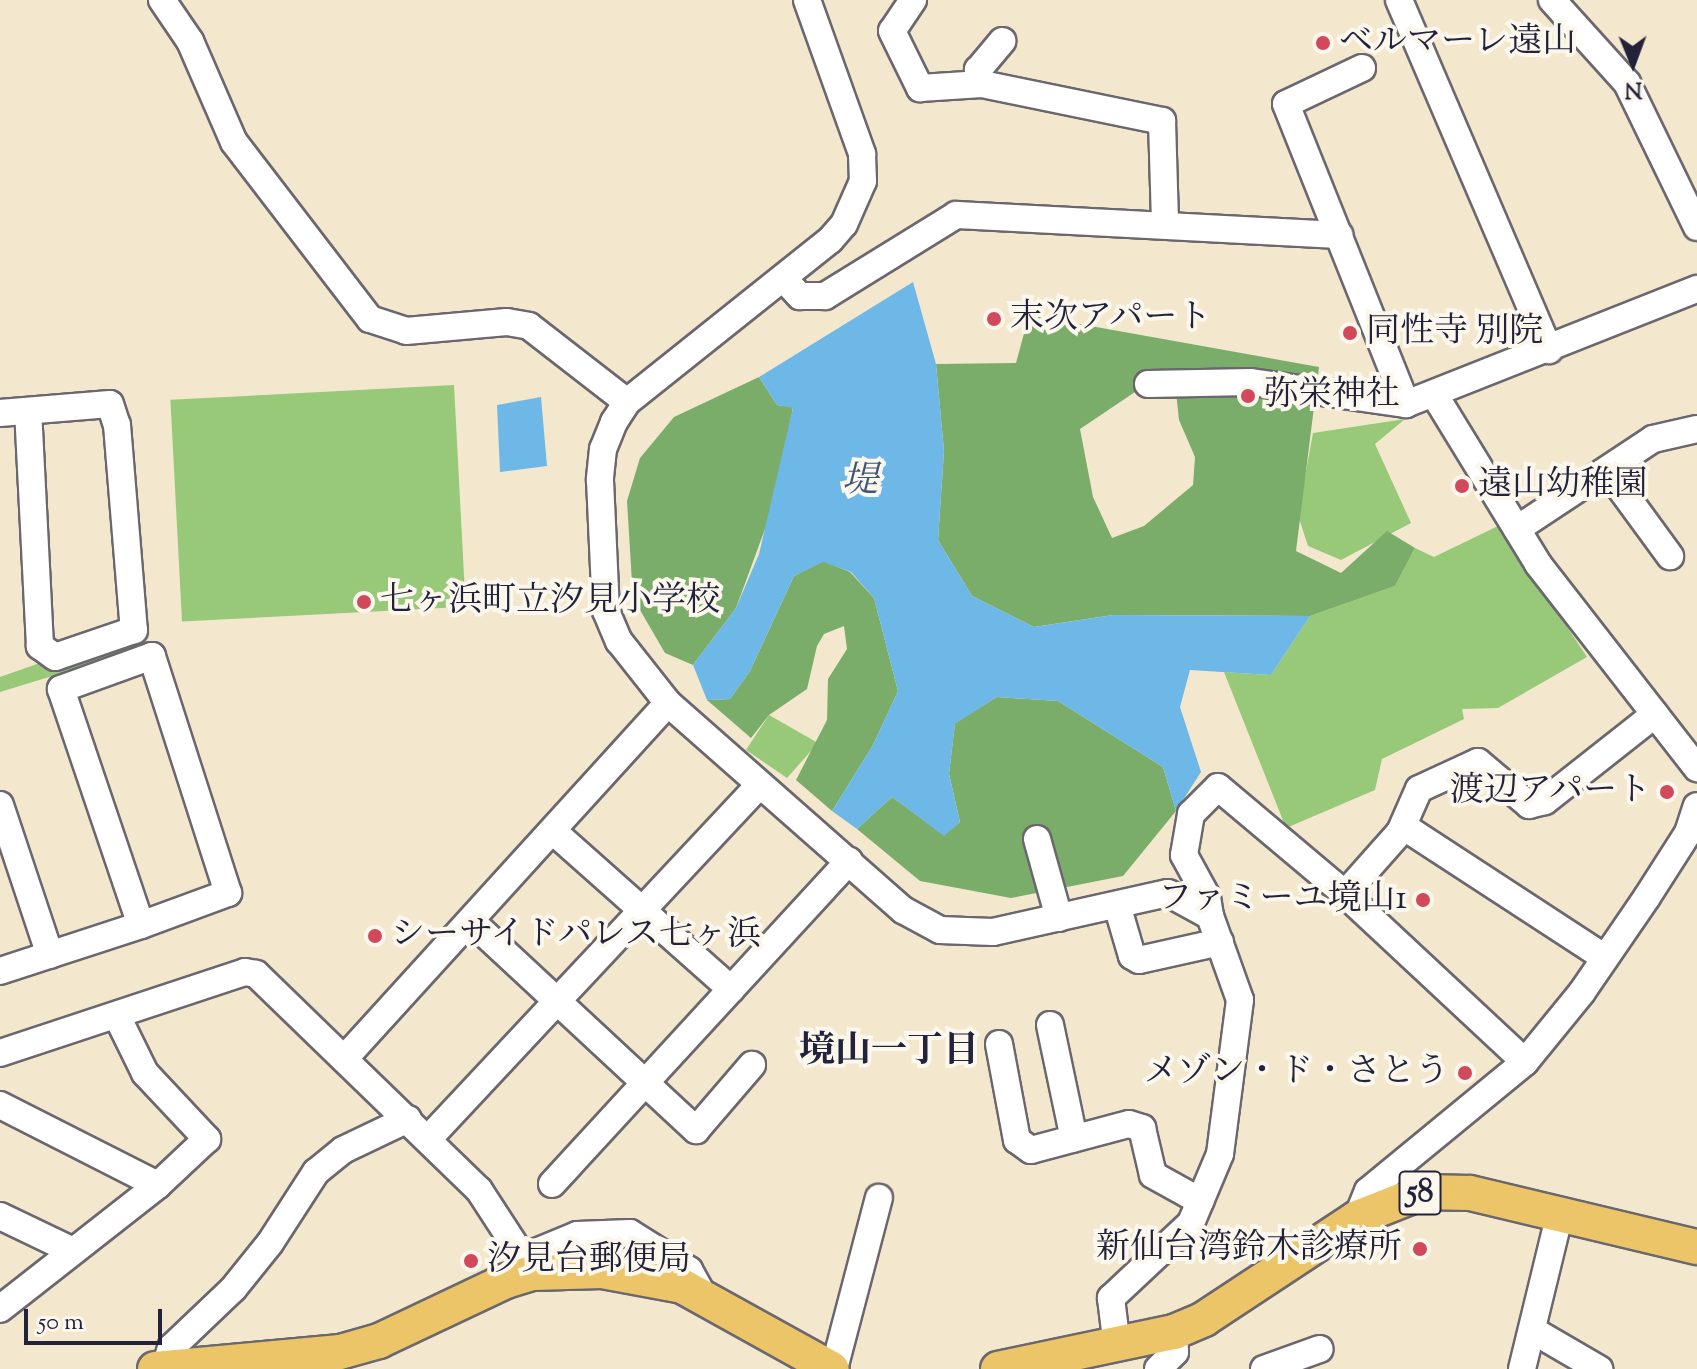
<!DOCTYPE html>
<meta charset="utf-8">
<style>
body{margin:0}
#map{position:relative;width:1697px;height:1369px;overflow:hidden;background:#f3e7ce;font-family:"Sorts Mill Goudy","Noto Serif JP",serif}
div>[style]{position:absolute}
.green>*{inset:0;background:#97c979;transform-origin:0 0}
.forest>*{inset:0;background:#79ad69}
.water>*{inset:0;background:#6eb8e7}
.roads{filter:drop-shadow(2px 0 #6b676e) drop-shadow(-2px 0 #6b676e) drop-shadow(0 2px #6b676e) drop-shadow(0 -2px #6b676e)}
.minor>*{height:26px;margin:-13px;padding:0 13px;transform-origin:13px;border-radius:13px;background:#fff}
.major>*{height:34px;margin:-17px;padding:0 17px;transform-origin:17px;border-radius:17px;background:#edc569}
.dots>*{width:22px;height:22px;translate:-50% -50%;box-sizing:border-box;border:4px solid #fbf7ec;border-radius:50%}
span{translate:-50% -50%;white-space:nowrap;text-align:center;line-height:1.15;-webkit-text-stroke:8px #fbf7ec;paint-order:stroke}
.shield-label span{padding:2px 6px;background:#fbf7ec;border:2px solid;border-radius:6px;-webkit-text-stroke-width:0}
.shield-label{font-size:32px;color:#22223b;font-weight:700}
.poi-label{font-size:34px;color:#22223b}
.left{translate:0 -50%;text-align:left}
.right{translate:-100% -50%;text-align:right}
.water-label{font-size:36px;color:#3d5677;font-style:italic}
.neighbourhood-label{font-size:36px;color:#22223b;font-weight:700}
.north{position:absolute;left:1593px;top:24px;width:80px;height:80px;-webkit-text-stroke:6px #fbf7ec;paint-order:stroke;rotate:179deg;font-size:22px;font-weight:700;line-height:32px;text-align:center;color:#22223b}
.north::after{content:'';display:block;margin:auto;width:28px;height:36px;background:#22223b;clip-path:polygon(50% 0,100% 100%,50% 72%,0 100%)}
.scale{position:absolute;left:24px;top:1309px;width:138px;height:36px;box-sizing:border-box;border:4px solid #22223b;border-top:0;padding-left:10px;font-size:24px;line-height:28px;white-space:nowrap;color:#22223b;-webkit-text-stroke:6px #fbf7ec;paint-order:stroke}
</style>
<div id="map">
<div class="green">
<i style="left:454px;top:385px;width:222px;height:284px;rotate:87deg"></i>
<i style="clip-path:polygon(1405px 419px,1375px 444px,1411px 523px,1341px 560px,1308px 546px,1298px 515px,1313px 433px)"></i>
<i style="clip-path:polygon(1500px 525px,1587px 657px,1498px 708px,1462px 709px,1464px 719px,1382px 759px,1375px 790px,1286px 828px,1224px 672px,1271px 675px,1310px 616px,1395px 586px,1415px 548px,1434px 557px)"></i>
<i style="clip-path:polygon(134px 630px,152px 656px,61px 689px,49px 677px,0 692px,0 677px)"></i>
<i style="clip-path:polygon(769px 715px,818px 743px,787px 778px,746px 750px)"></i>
</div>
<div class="forest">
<i style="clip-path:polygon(evenodd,1029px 315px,1319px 367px,1296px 551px,1341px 573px,1387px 531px,1415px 548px,1395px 586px,1310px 616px,1113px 615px,1034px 627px,972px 596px,938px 540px,944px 451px,936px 364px,1016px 363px,1029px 315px,1138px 390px,1176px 392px,1179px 420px,1195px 457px,1193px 485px,1144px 526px,1112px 538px,1093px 497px,1080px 429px,1138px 390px)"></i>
<i style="clip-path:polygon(759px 377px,777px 405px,793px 407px,776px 499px,736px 608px,693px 665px,665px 653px,633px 598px,627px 501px,640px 458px,674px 417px)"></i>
<i style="clip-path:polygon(823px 561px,850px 572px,874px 598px,898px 691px,873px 745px,832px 811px,796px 780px,827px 720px,828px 679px,847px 649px,844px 626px,824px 634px,817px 646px,807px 689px,769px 715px,751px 738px,707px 700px,730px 699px,750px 671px,794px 576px)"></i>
<i style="clip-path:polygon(997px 697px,1058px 701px,1163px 767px,1176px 811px,1123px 876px,1011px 898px,920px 881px,857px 829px,892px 797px,944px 835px,960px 822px,949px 774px,955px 723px)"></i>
</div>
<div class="water">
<i style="clip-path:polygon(913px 282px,936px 364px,944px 451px,938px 540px,972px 596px,1034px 627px,1113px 615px,1310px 616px,1271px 675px,1190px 670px,1180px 707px,1201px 772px,1176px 811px,1163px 767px,1058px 701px,997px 697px,955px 724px,949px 774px,960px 822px,944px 836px,892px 797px,857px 829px,832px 811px,873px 745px,898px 691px,874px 598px,851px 572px,823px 562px,794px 576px,750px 671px,730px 699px,707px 700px,693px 665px,736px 608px,759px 554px,793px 408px,777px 405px,759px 377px)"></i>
<i style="clip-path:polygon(541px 397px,547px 466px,500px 472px,497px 405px)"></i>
</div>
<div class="roads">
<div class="minor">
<i style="left:162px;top:0;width:50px;rotate:55.7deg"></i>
<i style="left:190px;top:41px;width:110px;rotate:66.5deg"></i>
<i style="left:234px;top:142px;width:223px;rotate:52.5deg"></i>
<i style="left:370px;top:319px;width:38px;rotate:18deg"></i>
<i style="left:406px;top:331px;width:101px;rotate:-5.1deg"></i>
<i style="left:507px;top:322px;width:22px;rotate:10deg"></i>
<i style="left:529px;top:326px;width:124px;rotate:37.8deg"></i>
<i style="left:807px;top:0;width:164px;rotate:70.3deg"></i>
<i style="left:862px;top:154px;width:27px;rotate:88deg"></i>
<i style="left:863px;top:181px;width:47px;rotate:113.8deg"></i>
<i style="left:844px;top:224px;width:21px;rotate:131deg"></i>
<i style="left:830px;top:240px;width:260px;rotate:141.4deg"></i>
<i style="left:627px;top:402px;width:24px;rotate:123deg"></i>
<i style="left:614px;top:422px;width:29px;rotate:112deg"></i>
<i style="left:603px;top:449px;width:31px;rotate:96deg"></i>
<i style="left:600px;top:480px;width:131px;rotate:87.4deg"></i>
<i style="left:606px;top:611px;width:33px;rotate:67deg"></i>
<i style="left:619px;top:641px;width:79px;rotate:51.7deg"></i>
<i style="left:668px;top:703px;width:313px;rotate:41.4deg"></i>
<i style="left:903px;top:910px;width:42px;rotate:28.4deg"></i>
<i style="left:940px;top:930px;width:53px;rotate:2.2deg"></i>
<i style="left:993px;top:932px;width:179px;rotate:-12.6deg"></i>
<i style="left:1168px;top:893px;width:48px;rotate:28.7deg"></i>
<i style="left:1210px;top:916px;width:89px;rotate:70.3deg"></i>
<i style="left:1240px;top:1000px;width:155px;rotate:97.4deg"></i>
<i style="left:1220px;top:1154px;width:75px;rotate:112.8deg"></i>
<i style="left:1191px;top:1223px;width:110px;rotate:136.8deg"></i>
<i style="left:1111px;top:1298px;width:49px;rotate:83deg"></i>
<i style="left:913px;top:0;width:37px;rotate:124deg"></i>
<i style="left:892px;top:31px;width:64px;rotate:63.8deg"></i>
<i style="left:920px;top:88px;width:62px;rotate:-3.7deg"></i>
<i style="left:982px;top:84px;width:184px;rotate:11.6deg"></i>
<i style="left:1162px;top:121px;width:104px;rotate:88.3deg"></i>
<i style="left:1399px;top:0;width:381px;rotate:66.8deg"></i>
<i style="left:1552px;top:0;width:112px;rotate:47.9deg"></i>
<i style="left:1627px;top:83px;width:160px;rotate:64.1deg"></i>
<i style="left:1362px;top:68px;width:84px;rotate:154.7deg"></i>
<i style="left:1286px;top:104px;width:323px;rotate:68.2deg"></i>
<i style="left:1406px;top:404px;width:313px;rotate:-21.6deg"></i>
<i style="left:982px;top:84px;width:15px;rotate:-106deg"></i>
<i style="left:978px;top:70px;width:38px;rotate:-50deg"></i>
<i style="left:783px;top:278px;width:25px;rotate:47deg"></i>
<i style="left:800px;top:296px;width:25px"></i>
<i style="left:825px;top:296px;width:154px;rotate:-31.7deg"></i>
<i style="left:956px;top:215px;width:384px;rotate:3deg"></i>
<i style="left:1148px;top:384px;width:103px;rotate:-1.1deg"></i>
<i style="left:1251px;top:382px;width:157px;rotate:8.1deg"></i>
<i style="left:1434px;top:394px;width:199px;rotate:58.5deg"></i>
<i style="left:1538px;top:564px;width:259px;rotate:52.1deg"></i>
<i style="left:0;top:413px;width:110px;rotate:-4.7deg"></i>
<i style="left:110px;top:404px;width:22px;rotate:72deg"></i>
<i style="left:117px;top:425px;width:206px;rotate:85.3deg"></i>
<i style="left:134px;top:630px;width:83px;rotate:161.1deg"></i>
<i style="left:55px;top:657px;width:19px;rotate:-144deg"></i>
<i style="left:40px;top:646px;width:235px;rotate:-92.9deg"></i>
<i style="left:1607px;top:470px;width:107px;rotate:53.8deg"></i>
<i style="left:1517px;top:529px;width:163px;rotate:-33.5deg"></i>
<i style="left:1653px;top:439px;width:45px;rotate:-12.8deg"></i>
<i style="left:0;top:805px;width:158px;rotate:71.6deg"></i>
<i style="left:554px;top:832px;width:237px;rotate:41.6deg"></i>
<i style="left:1400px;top:832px;width:9px;rotate:-13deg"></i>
<i style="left:1409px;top:830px;width:234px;rotate:33.1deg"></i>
<i style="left:1037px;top:839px;width:82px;rotate:74.4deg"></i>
<i style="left:1345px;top:894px;width:83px;rotate:-48.4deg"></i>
<i style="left:1400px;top:832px;width:47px;rotate:-66.2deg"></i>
<i style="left:1419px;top:789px;width:65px;rotate:-24.6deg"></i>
<i style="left:1478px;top:762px;width:67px;rotate:40.1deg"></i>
<i style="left:1529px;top:805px;width:16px;rotate:-14deg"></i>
<i style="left:1545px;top:801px;width:140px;rotate:-38.3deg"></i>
<i style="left:1117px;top:905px;width:53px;rotate:73.6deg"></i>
<i style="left:1132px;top:956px;width:8px;rotate:30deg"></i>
<i style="left:1139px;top:960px;width:83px;rotate:-12.5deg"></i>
<i style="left:1210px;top:916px;width:19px;rotate:-99deg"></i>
<i style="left:1207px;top:897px;width:48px;rotate:-118.7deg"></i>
<i style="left:1184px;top:855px;width:42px;rotate:-80.3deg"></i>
<i style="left:1191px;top:814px;width:38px;rotate:-45deg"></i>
<i style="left:1218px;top:787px;width:166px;rotate:40.1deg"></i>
<i style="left:1345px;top:894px;width:246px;rotate:43deg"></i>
<i style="left:472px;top:922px;width:306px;rotate:42.9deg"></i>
<i style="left:696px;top:1130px;width:86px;rotate:-49.3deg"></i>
<i style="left:0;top:971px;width:148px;rotate:-18.1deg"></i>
<i style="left:141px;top:925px;width:93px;rotate:-20.2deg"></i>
<i style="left:228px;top:893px;width:249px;rotate:-107.8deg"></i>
<i style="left:152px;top:656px;width:97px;rotate:160.1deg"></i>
<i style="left:61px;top:689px;width:249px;rotate:71.3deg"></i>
<i style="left:117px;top:1016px;width:64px;rotate:63.8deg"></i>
<i style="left:145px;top:1073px;width:91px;rotate:46.8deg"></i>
<i style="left:207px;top:1139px;width:67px;rotate:136.8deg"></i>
<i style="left:1050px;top:1025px;width:116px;rotate:78.1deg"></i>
<i style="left:999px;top:1044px;width:98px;rotate:79.4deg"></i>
<i style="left:1017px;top:1140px;width:17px;rotate:36deg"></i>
<i style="left:1031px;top:1150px;width:101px;rotate:-14.9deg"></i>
<i style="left:1129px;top:1124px;width:14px;rotate:17deg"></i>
<i style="left:1142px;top:1128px;width:48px;rotate:76.8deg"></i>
<i style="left:1153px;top:1175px;width:54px;rotate:29deg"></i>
<i style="left:0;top:1053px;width:258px;rotate:-18.3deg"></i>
<i style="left:245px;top:972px;width:11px;rotate:10deg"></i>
<i style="left:256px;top:974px;width:310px;rotate:44.1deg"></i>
<i style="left:479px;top:1190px;width:99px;rotate:57deg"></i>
<i style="left:344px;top:1059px;width:481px;rotate:-47.7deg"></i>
<i style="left:0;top:1105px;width:177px;rotate:26.9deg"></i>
<i style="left:158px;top:1185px;width:201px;rotate:141.9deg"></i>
<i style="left:429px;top:1138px;width:481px;rotate:-46.9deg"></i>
<i style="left:552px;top:1184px;width:439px;rotate:-47.4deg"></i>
<i style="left:0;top:1216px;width:81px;rotate:25.6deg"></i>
<i style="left:1357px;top:1218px;width:29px;rotate:-68deg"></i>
<i style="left:1368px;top:1191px;width:203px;rotate:-39.4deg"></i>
<i style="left:1525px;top:1062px;width:90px;rotate:-50.8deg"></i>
<i style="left:1582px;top:992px;width:115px;rotate:-55.6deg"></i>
<i style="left:1647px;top:897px;width:76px;rotate:-57.4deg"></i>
<i style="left:1688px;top:833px;width:28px;rotate:-72deg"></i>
<i style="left:524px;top:1257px;width:57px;rotate:-22.5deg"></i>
<i style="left:577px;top:1235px;width:53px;rotate:-2.2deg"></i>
<i style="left:630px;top:1233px;width:70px;rotate:32.1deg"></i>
<i style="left:689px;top:1270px;width:29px;rotate:61deg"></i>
<i style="left:1532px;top:1330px;width:78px;rotate:30.2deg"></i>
<i style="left:166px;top:1365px;width:18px;rotate:-74deg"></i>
<i style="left:171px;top:1348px;width:86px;rotate:-43.6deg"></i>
<i style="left:233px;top:1289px;width:59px;rotate:-51.2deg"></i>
<i style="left:270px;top:1243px;width:85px;rotate:-57.1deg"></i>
<i style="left:316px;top:1172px;width:35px;rotate:-39deg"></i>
<i style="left:343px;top:1150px;width:72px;rotate:-25.5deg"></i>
<i style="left:834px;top:1369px;width:177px;rotate:-75.3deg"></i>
<i style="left:1158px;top:1369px;width:24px;rotate:-45deg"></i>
<i style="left:1175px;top:1352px;width:20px;rotate:-93deg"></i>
<i style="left:1264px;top:1369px;width:59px;rotate:-19.7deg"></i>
<i style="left:1522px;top:1369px;width:161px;rotate:-76.3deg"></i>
</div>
<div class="major">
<i style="left:155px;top:1369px;width:186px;rotate:-5.3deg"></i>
<i style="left:340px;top:1352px;width:41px;rotate:-15.8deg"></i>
<i style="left:379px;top:1341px;width:140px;rotate:-25.3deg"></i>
<i style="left:506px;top:1281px;width:28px;rotate:-17deg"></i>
<i style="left:533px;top:1273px;width:69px;rotate:-1.7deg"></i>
<i style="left:602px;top:1271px;width:81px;rotate:10.6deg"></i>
<i style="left:682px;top:1286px;width:171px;rotate:29deg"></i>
<i style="left:998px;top:1369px;width:180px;rotate:-11.9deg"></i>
<i style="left:1174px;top:1332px;width:33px;rotate:-23deg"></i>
<i style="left:1204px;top:1319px;width:183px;rotate:-33.4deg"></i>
<i style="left:1357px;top:1218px;width:71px;rotate:-21.5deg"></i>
<i style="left:1423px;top:1192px;width:47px;rotate:1.2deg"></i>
<i style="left:1470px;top:1193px;width:233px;rotate:13.4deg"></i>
</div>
</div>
<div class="dots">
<i style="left:1323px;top:43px;background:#d1495b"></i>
<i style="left:994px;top:319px;background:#d1495b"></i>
<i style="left:1350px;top:333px;background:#d1495b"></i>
<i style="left:1248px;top:396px;background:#d1495b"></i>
<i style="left:1462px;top:486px;background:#d1495b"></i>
<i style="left:364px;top:602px;background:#d1495b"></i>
<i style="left:1667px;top:792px;background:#d1495b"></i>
<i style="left:1423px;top:900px;background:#d1495b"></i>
<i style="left:375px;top:936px;background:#d1495b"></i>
<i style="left:1465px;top:1073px;background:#d1495b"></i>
<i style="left:1420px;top:1249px;background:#d1495b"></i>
<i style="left:471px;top:1261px;background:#d1495b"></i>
</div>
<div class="shield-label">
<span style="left:1420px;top:1193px">58</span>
</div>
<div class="poi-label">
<span class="left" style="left:1339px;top:43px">ベルマーレ遠山</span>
<span class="left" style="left:1010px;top:319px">末次アパート</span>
<span class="left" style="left:1366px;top:333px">同性寺 別院</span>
<span class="left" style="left:1264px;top:396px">弥栄神社</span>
<span class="left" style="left:1478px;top:486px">遠山幼稚園</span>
<span class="left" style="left:380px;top:602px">七ヶ浜町立汐見小学校</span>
<span class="right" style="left:1651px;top:792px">渡辺アパート</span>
<span class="right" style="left:1407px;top:900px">ファミーユ境山1</span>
<span class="left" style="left:391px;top:936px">シーサイドパレス七ヶ浜</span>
<span class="right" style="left:1449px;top:1073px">メゾン・ド・さとう</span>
<span class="right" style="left:1402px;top:1249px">新仙台湾鈴木診療所</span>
<span class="left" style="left:487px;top:1261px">汐見台郵便局</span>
</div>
<div class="water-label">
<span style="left:860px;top:483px">堤</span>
</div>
<div class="neighbourhood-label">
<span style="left:889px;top:1053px">境山一丁目</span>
</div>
<div class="north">N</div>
<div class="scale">50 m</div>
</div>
